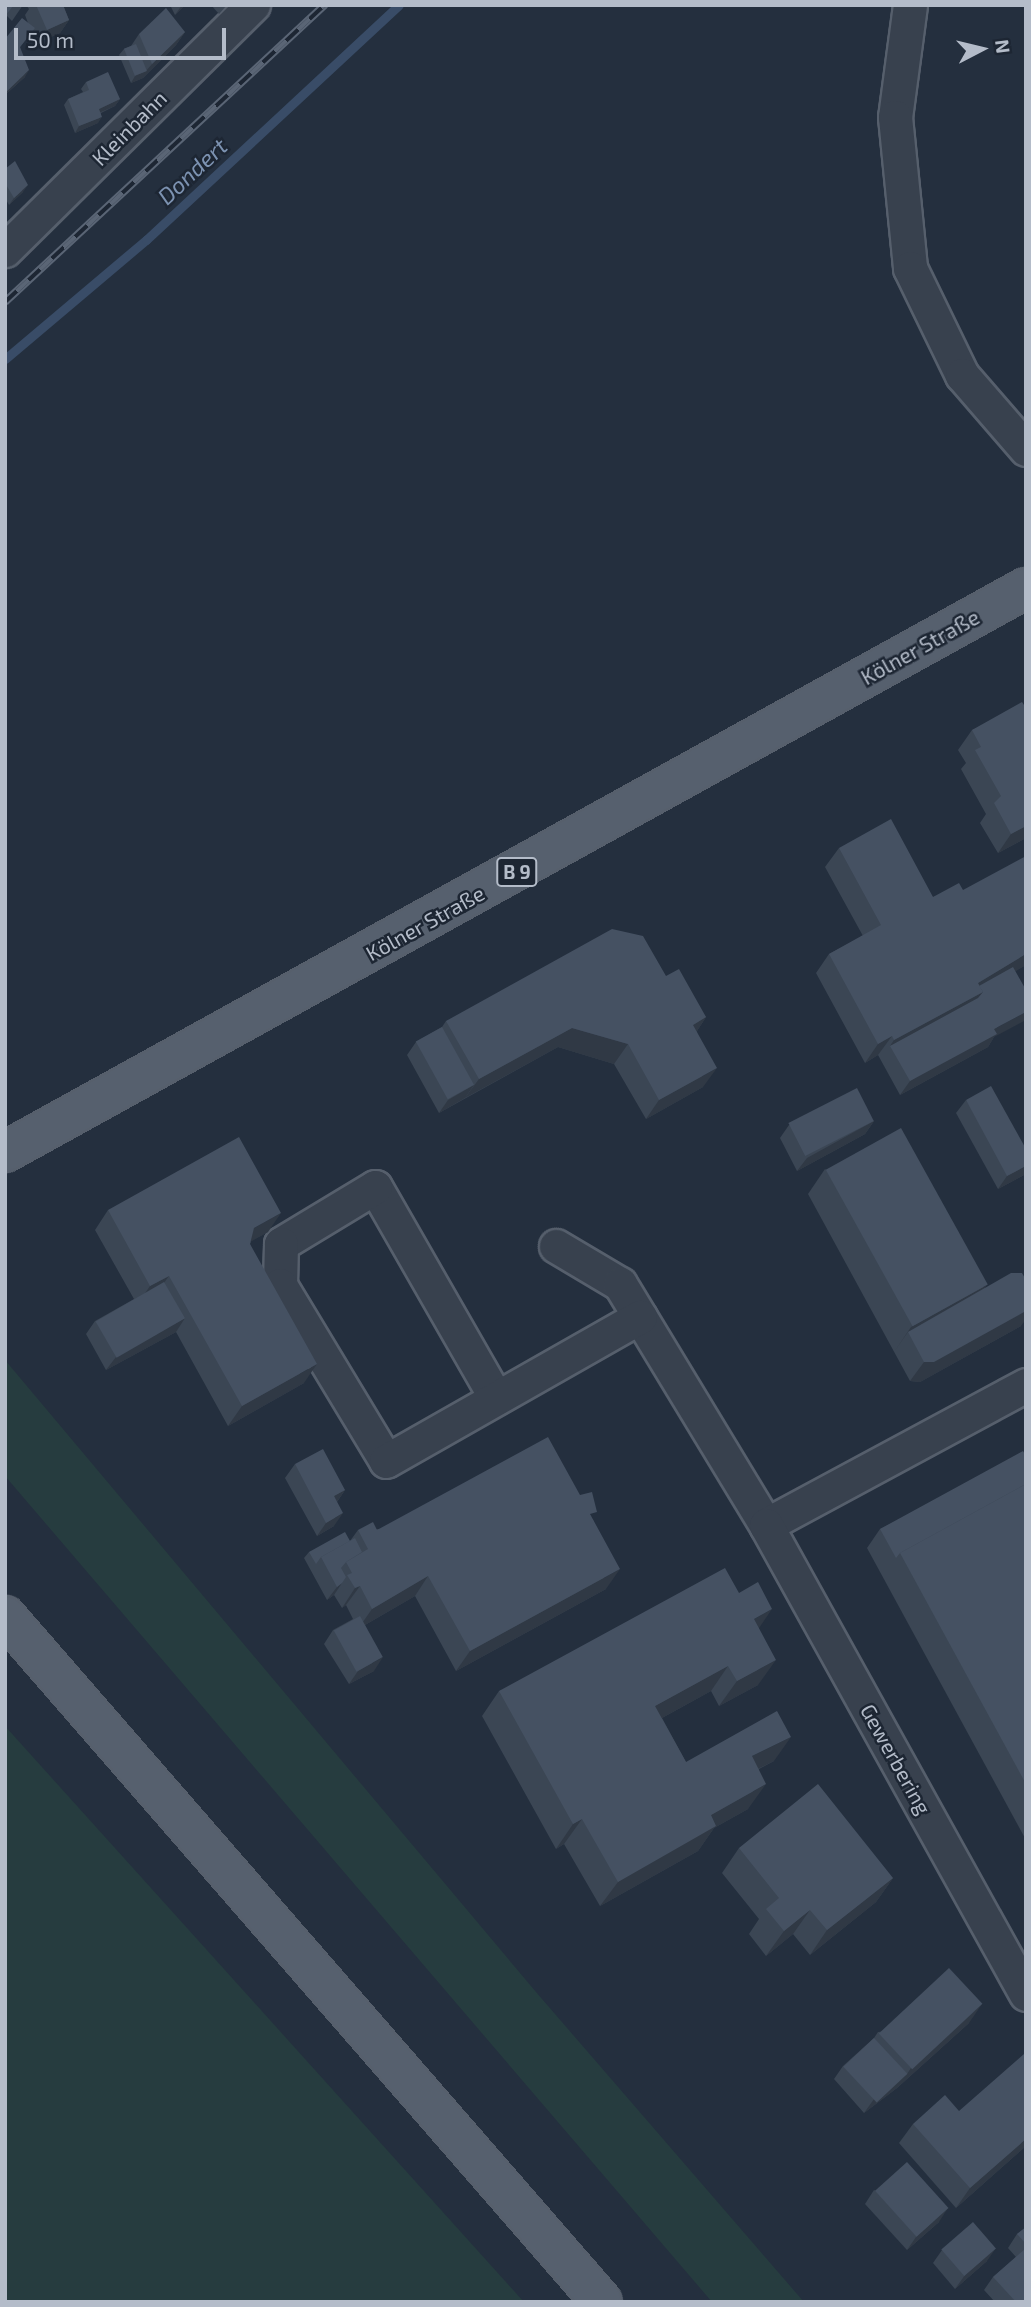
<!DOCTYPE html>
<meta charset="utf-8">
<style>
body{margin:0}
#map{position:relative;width:1031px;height:2307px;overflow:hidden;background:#242f3e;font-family:"Exo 2",sans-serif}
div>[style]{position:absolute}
.green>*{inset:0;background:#263c3f}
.stream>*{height:9px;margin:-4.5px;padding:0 4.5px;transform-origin:4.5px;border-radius:4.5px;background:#394c67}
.roads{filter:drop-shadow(2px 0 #565f6c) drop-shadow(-2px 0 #565f6c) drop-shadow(0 2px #565f6c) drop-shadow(0 -2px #565f6c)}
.minor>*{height:33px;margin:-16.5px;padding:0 16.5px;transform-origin:16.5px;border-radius:16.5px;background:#38414e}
.major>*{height:38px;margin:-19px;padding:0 19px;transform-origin:19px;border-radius:19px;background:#56606e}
.rail>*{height:8px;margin-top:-4px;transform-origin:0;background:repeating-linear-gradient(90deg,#1d2633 0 16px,#5a6575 0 32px);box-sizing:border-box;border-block:2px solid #5a6575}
.wall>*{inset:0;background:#3b4654}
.shaded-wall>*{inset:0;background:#303945}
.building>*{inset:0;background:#455162;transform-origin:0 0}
span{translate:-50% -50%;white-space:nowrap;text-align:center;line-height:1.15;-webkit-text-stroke:5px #1d2633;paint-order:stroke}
.shield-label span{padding:2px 5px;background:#1d2633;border:2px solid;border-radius:5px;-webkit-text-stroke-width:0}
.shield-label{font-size:19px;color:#b4bcc9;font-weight:700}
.street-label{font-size:21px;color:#b4bcc9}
.water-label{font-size:23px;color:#7c92b1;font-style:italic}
.frame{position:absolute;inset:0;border:7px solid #b4bcc9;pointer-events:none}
.north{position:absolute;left:947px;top:14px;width:70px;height:70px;-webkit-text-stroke:5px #1d2633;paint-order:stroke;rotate:83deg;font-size:19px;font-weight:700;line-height:28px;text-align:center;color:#b4bcc9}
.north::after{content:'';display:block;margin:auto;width:24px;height:32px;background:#b4bcc9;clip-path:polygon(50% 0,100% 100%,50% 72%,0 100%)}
.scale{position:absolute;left:14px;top:28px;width:212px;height:32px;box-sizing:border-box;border:4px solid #b4bcc9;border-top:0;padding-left:9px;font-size:21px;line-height:24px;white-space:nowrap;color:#b4bcc9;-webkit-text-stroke:5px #1d2633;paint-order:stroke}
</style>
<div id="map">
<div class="green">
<i style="clip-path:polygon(5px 1360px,536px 1992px,804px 2302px,712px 2302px,5px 1476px)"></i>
<i style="clip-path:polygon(5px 1726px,524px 2302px,5px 2302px)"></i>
</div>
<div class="stream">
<i style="left:5px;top:359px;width:185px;rotate:-40.2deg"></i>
<i style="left:146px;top:240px;width:345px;rotate:-42.9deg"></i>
</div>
<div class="roads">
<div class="minor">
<i style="left:910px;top:5px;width:113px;rotate:97.6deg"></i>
<i style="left:895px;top:117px;width:152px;rotate:84.3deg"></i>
<i style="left:910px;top:268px;width:119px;rotate:64.1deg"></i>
<i style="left:962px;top:375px;width:98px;rotate:49.1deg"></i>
<i style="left:5px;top:250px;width:349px;rotate:-44.7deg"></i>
<i style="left:556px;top:1246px;width:74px;rotate:30.7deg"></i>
<i style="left:620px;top:1284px;width:282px;rotate:58.8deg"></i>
<i style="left:1026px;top:1385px;width:295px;rotate:151.7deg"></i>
<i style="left:766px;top:1525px;width:536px;rotate:61deg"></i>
<i style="left:496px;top:1398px;width:243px;rotate:-119.8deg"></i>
<i style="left:375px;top:1187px;width:110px;rotate:148.8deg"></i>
<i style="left:281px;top:1244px;width:41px;rotate:91.4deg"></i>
<i style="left:280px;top:1285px;width:205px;rotate:58.9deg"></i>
<i style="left:386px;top:1461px;width:292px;rotate:-29.6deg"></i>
</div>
<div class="major">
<i style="left:5px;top:1152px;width:1166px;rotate:-28.92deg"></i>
<i style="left:5px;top:1616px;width:909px;rotate:48.97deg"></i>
</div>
</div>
<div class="rail">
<i style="left:5px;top:302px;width:437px;rotate:-42.9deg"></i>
</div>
<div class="wall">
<i style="clip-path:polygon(5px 5px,23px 5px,12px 21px,7px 16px)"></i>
<i style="clip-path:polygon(26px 5px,63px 5px,69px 20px,60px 33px,37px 43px,32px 32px,20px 47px,25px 77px,5px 95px,5px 39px,28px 23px,25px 15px,29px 9px)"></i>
<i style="clip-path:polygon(170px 5px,185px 5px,175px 15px)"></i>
<i style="clip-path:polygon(211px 5px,227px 5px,219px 14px)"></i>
<i style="clip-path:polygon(185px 32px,176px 45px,143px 78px,131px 83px,119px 55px,124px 49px,131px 46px,139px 34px)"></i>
<i style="clip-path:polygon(86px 82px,120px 99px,115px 106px,101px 113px,98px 123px,75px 133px,64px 105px,68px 99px,83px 92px,81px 89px)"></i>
<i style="clip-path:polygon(5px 169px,23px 192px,9px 205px,5px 198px)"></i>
<i style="clip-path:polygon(1026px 708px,1026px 838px,998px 853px,980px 823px,986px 814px,961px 769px,966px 763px,958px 750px,972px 730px)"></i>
<i style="clip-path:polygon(839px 848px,933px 897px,963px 890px,1026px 965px,1015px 971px,994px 1037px,988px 1047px,900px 1095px,878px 1055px,865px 1063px,816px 973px,829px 954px,863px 936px,825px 867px)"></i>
<i style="clip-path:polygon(666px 976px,706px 1017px,697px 1031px,703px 1087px,646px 1119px,614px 1064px,558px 1047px,439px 1113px,407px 1055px,416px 1042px,442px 1027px,446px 1021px)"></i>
<i style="clip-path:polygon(966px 1100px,1024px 1175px,998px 1189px,956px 1113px)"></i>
<i style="clip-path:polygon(874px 1121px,865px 1134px,797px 1171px,780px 1138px,789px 1125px)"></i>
<i style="clip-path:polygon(825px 1169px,985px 1288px,1021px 1326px,920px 1382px,910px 1381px,808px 1194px)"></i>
<i style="clip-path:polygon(108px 1210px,268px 1232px,251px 1241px,250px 1244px,304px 1383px,228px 1426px,176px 1332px,106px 1370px,86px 1334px,95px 1321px,134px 1299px,95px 1230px)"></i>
<i style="clip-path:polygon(1026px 1456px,1026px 1840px,867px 1548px,880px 1529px)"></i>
<i style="clip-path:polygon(295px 1464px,345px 1490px,337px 1502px,334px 1526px,317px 1536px,285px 1478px)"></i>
<i style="clip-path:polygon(593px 1519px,606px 1589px,456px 1671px,415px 1596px,365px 1625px,374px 1671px,349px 1684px,324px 1644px,333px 1630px,353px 1619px,346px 1605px,342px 1608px,334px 1595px,327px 1600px,304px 1558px,309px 1552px,350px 1541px,358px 1530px)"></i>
<i style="clip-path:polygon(759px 1629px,758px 1685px,719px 1706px,711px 1691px,662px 1718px,686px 1762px,774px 1761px,759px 1769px,748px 1809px,714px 1828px,698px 1851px,600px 1906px,564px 1844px,556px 1849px,482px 1716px,499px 1691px)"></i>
<i style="clip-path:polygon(739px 1848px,893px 1878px,876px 1902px,810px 1955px,793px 1934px,766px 1956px,749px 1934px,759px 1919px,722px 1873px)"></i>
<i style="clip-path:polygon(969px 2023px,897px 2088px,864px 2113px,834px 2079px,843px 2066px,874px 2038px,878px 2032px)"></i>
<i style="clip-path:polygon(959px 2111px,1026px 2146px,956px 2208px,899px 2143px,913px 2124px)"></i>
<i style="clip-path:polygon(874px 2190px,939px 2222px,907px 2250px,865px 2204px)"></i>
<i style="clip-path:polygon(1026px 2227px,1026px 2302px,995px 2302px,984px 2290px,993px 2277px,1016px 2257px,1008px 2248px,1017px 2234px)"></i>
<i style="clip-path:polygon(942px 2250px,987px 2261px,955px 2289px,933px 2263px)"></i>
</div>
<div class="shaded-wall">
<i style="clip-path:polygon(182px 5px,185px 5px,175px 15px)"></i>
<i style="clip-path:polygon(69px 20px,60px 33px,37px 43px,47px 30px)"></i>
<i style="clip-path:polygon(185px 32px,176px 45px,143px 78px,131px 83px,135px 76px,146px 71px,152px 64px)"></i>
<i style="clip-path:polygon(29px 70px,25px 77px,5px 95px,5px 93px)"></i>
<i style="clip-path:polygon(120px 99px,115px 106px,94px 115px,99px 109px)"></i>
<i style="clip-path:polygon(102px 117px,98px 123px,75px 133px,79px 126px)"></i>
<i style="clip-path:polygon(28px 185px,23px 192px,9px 205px,14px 198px)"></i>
<i style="clip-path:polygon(1026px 826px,1026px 838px,998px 853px,1011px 834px)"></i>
<i style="clip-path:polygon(1026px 954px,1026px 965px,976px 995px,978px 983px)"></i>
<i style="clip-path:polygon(983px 992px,969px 1012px,890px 1046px,894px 1040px)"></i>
<i style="clip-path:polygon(1026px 1012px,1026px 1020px,994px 1037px,988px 1047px,900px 1095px,910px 1081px,994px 1029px)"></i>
<i style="clip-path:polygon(706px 1017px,693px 1037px,693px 1025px)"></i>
<i style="clip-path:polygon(572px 1028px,628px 1044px,614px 1064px,558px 1047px,465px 1098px,479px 1079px)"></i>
<i style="clip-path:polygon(892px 1036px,878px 1055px,865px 1063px,878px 1044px)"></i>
<i style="clip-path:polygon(717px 1068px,703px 1087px,646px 1119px,659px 1100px)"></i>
<i style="clip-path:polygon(474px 1085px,465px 1098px,439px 1113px,448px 1100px)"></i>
<i style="clip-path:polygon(874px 1121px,865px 1134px,797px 1171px,807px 1158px)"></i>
<i style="clip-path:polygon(1026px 1166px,1026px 1172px,1024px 1175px,998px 1189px,1007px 1176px)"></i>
<i style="clip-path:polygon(281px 1213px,268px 1232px,241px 1247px,254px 1228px)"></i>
<i style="clip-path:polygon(169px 1276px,155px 1295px,137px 1305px,150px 1286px)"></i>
<i style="clip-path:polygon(987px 1285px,970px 1310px,908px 1332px,894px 1352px,911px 1327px)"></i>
<i style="clip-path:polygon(1026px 1311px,1026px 1319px,1021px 1326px,920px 1382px,910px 1381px,924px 1362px)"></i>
<i style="clip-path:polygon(185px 1318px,176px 1332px,106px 1370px,116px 1357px)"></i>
<i style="clip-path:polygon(317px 1364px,304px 1383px,228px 1426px,242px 1406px)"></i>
<i style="clip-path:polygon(345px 1490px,336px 1503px,334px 1496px)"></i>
<i style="clip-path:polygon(343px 1513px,334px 1526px,317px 1536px,326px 1523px)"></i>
<i style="clip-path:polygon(620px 1569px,606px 1589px,456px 1671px,470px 1651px)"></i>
<i style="clip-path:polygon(428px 1576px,415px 1596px,358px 1629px,372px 1609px)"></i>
<i style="clip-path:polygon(342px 1583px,334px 1595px,327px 1600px,337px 1587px)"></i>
<i style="clip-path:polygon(360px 1586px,346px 1605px,342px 1608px,355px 1588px)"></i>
<i style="clip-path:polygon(772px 1609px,755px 1634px,754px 1619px)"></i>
<i style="clip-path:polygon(383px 1657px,374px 1671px,349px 1684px,358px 1671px)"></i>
<i style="clip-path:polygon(776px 1660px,758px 1685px,719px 1706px,737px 1681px)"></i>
<i style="clip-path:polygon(728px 1666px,711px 1691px,638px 1731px,655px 1706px)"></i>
<i style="clip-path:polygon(791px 1737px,774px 1761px,735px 1780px,752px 1756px)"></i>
<i style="clip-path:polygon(766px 1784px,748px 1809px,714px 1828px,698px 1851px,600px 1906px,618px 1882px,711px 1815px)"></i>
<i style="clip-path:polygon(582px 1819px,564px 1844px,556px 1849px,573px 1824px)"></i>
<i style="clip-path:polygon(893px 1878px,876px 1902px,810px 1955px,827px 1930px)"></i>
<i style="clip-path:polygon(810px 1910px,793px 1934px,766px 1956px,784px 1931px)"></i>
<i style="clip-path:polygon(982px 2004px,969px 2023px,897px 2088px,864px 2113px,874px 2099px,907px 2074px,911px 2068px)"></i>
<i style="clip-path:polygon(1026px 2139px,1026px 2146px,956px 2208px,970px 2188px)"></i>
<i style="clip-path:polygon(948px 2208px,939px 2222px,907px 2250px,916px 2237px)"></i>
<i style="clip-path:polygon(996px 2248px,987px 2261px,955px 2289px,965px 2275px)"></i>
</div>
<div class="building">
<i style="clip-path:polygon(5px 5px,14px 5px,5px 16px)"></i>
<i style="clip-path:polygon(36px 5px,63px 5px,69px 20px,47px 30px)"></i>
<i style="clip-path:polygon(166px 8px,185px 32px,152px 64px,139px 34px)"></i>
<i style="clip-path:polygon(22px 18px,35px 28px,20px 47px,29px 70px,5px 93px,5px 39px)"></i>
<i style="left:136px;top:44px;width:29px;height:13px;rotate:68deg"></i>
<i style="clip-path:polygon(108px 72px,120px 99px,99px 109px,102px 117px,79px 126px,68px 99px,89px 90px,86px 82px)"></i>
<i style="clip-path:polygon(15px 161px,28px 185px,14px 198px,5px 183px,5px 169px)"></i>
<i style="clip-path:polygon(1022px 702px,1026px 708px,1026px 826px,1011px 834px,994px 803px,1001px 796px,975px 750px,981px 747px,972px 730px)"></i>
<i style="clip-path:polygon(891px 819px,933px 897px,959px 883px,963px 890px,1026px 856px,1026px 954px,978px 983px,983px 992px,894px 1040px,892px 1036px,878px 1044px,829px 954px,881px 925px,839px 848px)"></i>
<i style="clip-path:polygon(612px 929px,643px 936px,666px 976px,679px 969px,706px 1017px,693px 1025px,717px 1068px,659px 1100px,628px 1044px,572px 1028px,479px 1079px,446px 1021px)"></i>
<i style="clip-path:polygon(1013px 967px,1026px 990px,1026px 1012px,994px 1029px,997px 1034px,910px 1081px,890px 1046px,978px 998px,983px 992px,979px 986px)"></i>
<i style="left:442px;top:1027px;width:66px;height:30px;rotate:61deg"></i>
<i style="clip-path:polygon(991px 1086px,1026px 1149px,1026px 1166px,1007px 1176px,966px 1100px)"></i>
<i style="left:857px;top:1088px;width:37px;height:77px;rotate:63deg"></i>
<i style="left:901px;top:1128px;width:179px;height:86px;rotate:61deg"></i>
<i style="clip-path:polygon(239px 1137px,281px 1213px,254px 1228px,250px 1244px,317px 1364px,242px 1406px,169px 1276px,150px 1286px,108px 1210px)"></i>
<i style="clip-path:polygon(1011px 1273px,1022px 1273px,1026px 1280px,1026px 1311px,934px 1362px,924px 1362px,908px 1332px)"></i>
<i style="left:164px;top:1282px;width:42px;height:79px;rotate:60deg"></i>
<i style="clip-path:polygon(548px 1437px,580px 1495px,592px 1492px,597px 1512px,590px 1514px,620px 1569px,470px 1651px,428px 1576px,372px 1609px,360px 1586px,355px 1588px,347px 1575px,352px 1573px,346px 1562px,368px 1549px,358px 1530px,373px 1522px,377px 1530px)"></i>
<i style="clip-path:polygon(323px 1449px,345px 1490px,334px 1496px,343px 1513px,326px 1523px,295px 1464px)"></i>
<i style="clip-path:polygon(1023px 1451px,1026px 1456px,1026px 1484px,900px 1553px,896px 1558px,880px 1529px)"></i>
<i style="clip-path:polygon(1026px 1484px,1026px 1784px,900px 1553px)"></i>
<i style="clip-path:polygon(345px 1532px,350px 1541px,321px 1557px,316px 1564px,309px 1552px)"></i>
<i style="clip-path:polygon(355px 1538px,362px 1552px,346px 1562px,341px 1568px,346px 1577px,342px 1583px,337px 1587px,321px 1557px)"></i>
<i style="clip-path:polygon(725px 1568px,739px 1593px,758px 1582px,772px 1609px,754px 1619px,776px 1660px,737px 1681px,728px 1666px,655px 1706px,686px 1762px,777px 1711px,791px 1737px,752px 1756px,766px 1784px,711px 1815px,716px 1826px,618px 1882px,582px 1819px,573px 1824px,499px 1691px)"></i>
<i style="left:360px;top:1616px;width:47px;height:30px;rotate:61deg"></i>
<i style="clip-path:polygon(818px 1784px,893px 1878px,827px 1930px,810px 1910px,784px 1931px,766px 1909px,779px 1898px,739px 1848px)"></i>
<i style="left:949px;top:1968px;width:49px;height:96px;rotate:47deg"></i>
<i style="left:874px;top:2038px;width:49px;height:42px;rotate:47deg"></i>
<i style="clip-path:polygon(1024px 2054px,1026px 2056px,1026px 2139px,970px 2188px,913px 2124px,945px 2095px,959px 2111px)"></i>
<i style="left:907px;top:2162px;width:62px;height:43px;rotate:48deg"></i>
<i style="left:973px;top:2222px;width:35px;height:42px;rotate:49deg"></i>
<i style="clip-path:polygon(1026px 2227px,1026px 2244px,1017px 2234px)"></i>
<i style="clip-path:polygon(1026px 2248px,1026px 2302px,1016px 2302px,993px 2277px)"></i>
</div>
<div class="shield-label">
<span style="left:517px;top:872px">B 9</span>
</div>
<div class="street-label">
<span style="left:129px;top:128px;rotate:-45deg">Kleinbahn</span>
<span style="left:920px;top:647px;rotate:-29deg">Kölner Straße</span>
<span style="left:425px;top:923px;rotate:-29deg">Kölner Straße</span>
<span style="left:896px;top:1759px;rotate:61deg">Gewerbering</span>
</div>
<div class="water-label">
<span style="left:192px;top:171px;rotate:-43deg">Dondert</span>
</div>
<div class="frame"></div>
<div class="north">N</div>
<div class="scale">50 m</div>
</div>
